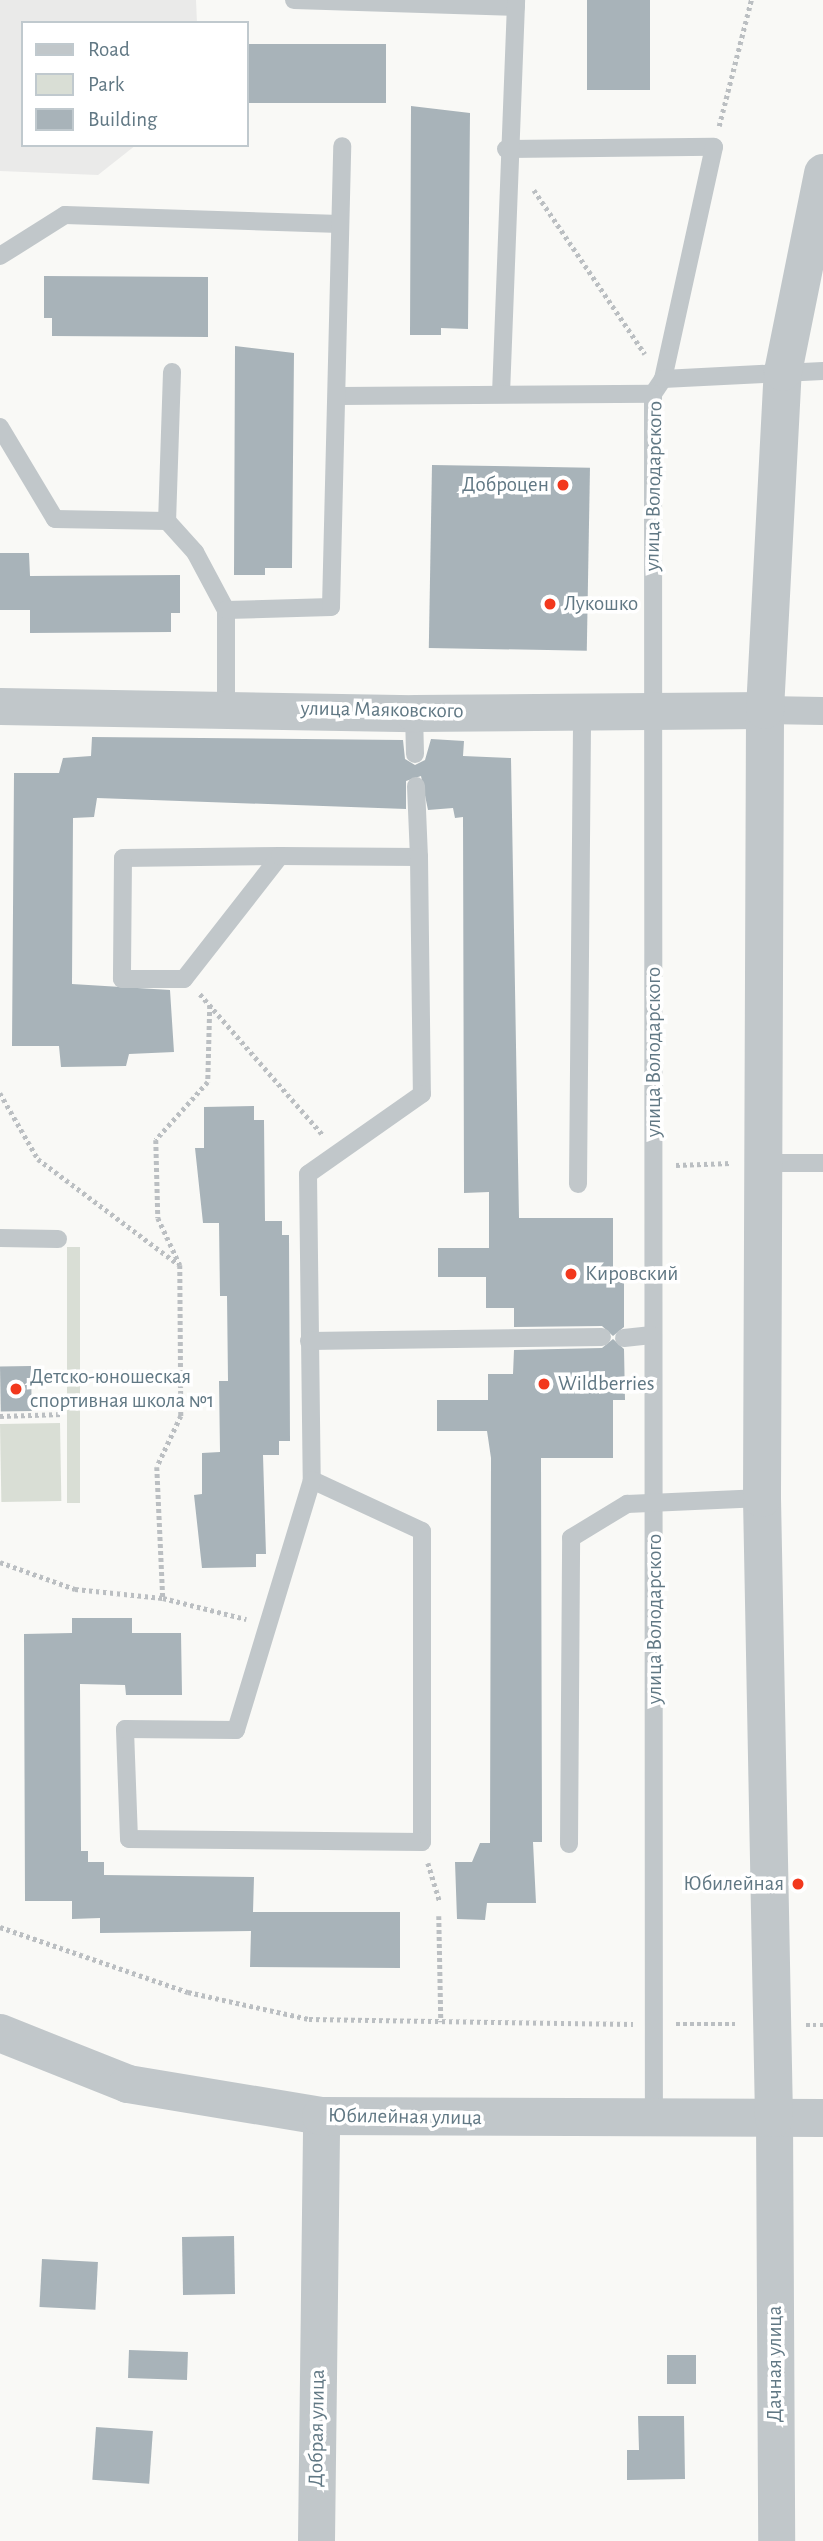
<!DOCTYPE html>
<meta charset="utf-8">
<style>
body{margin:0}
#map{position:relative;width:823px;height:2541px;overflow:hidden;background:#f9f9f6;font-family:"Alegreya Sans",sans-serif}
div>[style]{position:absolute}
.built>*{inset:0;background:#eaeae9}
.green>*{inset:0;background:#d9ded5;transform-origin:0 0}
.building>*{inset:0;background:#a8b3b9;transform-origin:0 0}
.path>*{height:4.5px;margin-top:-2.25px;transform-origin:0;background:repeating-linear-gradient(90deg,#bbbfc2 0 3.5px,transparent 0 7px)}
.service>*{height:18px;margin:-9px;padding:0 9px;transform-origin:9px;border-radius:9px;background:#c1c7ca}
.pedestrian>*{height:28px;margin:-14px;padding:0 14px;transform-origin:14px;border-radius:14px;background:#c1c7ca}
.minor>*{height:37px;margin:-18.5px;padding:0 18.5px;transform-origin:18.5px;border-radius:18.5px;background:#c1c7ca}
.tertiary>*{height:38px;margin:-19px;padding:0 19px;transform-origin:19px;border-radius:19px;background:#c1c7ca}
.dots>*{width:19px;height:19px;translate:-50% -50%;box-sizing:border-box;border:4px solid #fff;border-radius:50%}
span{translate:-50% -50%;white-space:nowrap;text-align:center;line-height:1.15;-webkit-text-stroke:7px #fff;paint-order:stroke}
.poi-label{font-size:21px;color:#617884}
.right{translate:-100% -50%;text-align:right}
.left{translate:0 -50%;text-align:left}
.street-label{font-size:21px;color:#617884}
.legend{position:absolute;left:21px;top:21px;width:228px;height:126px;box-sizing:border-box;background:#fff;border:2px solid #c0c9ce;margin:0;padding:9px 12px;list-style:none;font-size:21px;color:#617884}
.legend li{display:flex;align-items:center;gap:14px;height:35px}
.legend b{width:35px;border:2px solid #c0c9ce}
</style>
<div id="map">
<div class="built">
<i style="clip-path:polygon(0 0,196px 0,197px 23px,23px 23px,23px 145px,136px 145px,98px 175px,0 171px)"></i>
</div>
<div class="green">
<i style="left:67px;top:1247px;width:13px;height:256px"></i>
<i style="left:60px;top:1423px;width:78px;height:60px;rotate:89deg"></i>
</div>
<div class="building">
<i style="left:587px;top:0;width:63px;height:90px"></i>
<i style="left:247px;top:44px;width:139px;height:59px"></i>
<i style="clip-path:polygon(411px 106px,470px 113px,468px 329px,441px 328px,441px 335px,410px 335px)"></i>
<i style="clip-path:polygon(44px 276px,208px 277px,208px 337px,52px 336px,52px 318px,44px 318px)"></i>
<i style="clip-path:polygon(235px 346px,294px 353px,292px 568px,265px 568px,265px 575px,234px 575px)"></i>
<i style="left:432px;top:465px;width:158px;height:183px;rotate:1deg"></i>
<i style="clip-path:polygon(0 553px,29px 553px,30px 576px,180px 575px,180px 613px,171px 613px,171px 632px,30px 633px,30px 610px,0 610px)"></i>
<i style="clip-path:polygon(92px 737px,403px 740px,405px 759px,415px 765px,425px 760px,431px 739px,464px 741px,463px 756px,511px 758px,519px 1218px,613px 1218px,613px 1276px,624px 1276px,624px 1327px,613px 1336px,602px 1326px,514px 1327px,514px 1308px,486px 1308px,486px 1277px,438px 1277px,438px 1248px,489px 1248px,489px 1192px,464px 1193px,463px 817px,455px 818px,453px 808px,428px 810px,421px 776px,406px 781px,406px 809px,97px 798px,94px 817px,73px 818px,72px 984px,170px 990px,174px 1052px,129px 1054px,126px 1066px,61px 1067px,59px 1046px,12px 1046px,14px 773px,59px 773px,63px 758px,91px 756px)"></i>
<i style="clip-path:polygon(254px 1106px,254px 1120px,264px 1120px,265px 1221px,282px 1221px,282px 1235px,289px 1235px,290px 1441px,279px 1441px,279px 1455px,263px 1455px,266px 1554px,256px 1554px,256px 1567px,202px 1568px,194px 1495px,202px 1494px,202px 1453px,220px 1452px,219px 1381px,228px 1381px,227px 1296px,220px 1296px,219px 1223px,203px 1223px,195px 1148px,204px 1148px,204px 1107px)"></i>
<i style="clip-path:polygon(613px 1339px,624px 1349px,625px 1400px,613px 1400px,613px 1458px,541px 1458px,542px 1842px,533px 1842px,536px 1903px,487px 1903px,485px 1920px,457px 1919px,455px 1862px,472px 1862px,480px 1843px,490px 1843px,491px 1458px,487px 1431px,437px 1431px,437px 1400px,488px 1400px,488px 1374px,513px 1374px,514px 1350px,602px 1348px)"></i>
<i style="left:31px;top:1366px;width:45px;height:31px;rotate:89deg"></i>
<i style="clip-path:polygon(72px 1618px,132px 1618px,132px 1633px,181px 1633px,182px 1695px,126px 1695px,125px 1685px,80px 1684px,81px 1851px,88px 1851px,88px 1862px,104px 1862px,104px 1875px,254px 1877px,253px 1912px,400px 1912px,400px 1968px,250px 1967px,251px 1931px,100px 1933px,100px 1918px,72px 1919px,72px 1901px,25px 1901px,24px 1634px,72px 1633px)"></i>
<i style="left:234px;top:2236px;width:58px;height:52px;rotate:89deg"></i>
<i style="left:42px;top:2259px;width:56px;height:48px;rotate:3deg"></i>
<i style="left:129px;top:2350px;width:59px;height:28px;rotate:2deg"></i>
<i style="left:667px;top:2355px;width:29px;height:29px"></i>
<i style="clip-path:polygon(638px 2416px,684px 2416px,685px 2479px,627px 2480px,627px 2450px,639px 2450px)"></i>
<i style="left:96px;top:2427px;width:57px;height:53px;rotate:4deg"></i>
</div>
<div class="path">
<i style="left:719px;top:126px;width:130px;rotate:-75.7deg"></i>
<i style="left:534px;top:190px;width:198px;rotate:55.9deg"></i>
<i style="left:200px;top:994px;width:187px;rotate:48.9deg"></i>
<i style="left:210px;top:1005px;width:77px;rotate:91.5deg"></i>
<i style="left:208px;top:1082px;width:78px;rotate:131.9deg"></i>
<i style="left:156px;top:1140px;width:78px;rotate:88.5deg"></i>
<i style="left:158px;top:1218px;width:52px;rotate:64.9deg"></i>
<i style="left:180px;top:1265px;width:151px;rotate:89.6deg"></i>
<i style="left:181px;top:1416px;width:56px;rotate:115.2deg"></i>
<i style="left:157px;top:1467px;width:131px;rotate:87.4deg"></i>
<i style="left:163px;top:1598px;width:86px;rotate:14.2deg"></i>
<i style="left:0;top:1093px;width:76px;rotate:60.1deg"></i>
<i style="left:38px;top:1159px;width:175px;rotate:36.9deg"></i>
<i style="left:676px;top:1165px;width:55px;rotate:-2.1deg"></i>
<i style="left:0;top:1416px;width:63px;rotate:-1.8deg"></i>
<i style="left:0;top:1562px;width:80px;rotate:19.8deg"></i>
<i style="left:75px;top:1589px;width:88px;rotate:5.8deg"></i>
<i style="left:428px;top:1863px;width:39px;rotate:73deg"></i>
<i style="left:439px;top:1916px;width:106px;rotate:88.9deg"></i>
<i style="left:0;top:1927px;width:199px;rotate:19.1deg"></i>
<i style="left:188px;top:1992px;width:124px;rotate:12.6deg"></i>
<i style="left:309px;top:2019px;width:324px;rotate:0.9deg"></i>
<i style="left:676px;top:2024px;width:62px"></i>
<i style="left:806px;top:2025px;width:17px"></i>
</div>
<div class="service">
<i style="left:294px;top:0;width:222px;rotate:1.8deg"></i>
<i style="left:506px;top:149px;width:208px;rotate:-0.6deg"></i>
<i style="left:714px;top:147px;width:238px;rotate:102.4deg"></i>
<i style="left:663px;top:379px;width:18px;rotate:124deg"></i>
<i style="left:653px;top:394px;width:1723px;rotate:89.97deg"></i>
<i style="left:0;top:256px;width:77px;rotate:-32.2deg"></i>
<i style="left:65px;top:215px;width:275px;rotate:1.9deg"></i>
<i style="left:172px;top:372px;width:149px;rotate:91.9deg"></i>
<i style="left:167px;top:521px;width:42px;rotate:47.9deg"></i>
<i style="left:195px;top:552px;width:66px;rotate:61.9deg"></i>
<i style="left:663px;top:379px;width:160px;rotate:-2.9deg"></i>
<i style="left:501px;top:394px;width:394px;rotate:-87.8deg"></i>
<i style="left:340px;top:396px;width:313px;rotate:-0.4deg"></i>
<i style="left:0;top:427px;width:107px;rotate:59.1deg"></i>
<i style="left:55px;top:519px;width:112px;rotate:1deg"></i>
<i style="left:226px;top:707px;width:97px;rotate:-90deg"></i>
<i style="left:226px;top:610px;width:105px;rotate:-1.6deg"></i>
<i style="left:331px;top:607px;width:461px;rotate:-88.6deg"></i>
<i style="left:414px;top:713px;width:41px;rotate:88.6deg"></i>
<i style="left:416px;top:786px;width:71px;rotate:87.6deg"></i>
<i style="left:280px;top:856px;width:157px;rotate:179.3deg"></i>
<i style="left:123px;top:858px;width:121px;rotate:90.5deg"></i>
<i style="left:122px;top:979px;width:62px"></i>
<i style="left:184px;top:979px;width:156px;rotate:-52deg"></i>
<i style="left:280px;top:856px;width:139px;rotate:0.4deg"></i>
<i style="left:419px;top:857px;width:237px;rotate:89.3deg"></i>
<i style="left:422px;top:1094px;width:139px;rotate:144.9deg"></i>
<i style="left:308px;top:1174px;width:306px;rotate:89.3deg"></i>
<i style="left:762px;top:1163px;width:61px"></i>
<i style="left:578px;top:1184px;width:477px;rotate:-89.5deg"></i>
<i style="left:0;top:1238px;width:58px;rotate:1deg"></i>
<i style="left:624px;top:1338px;width:28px;rotate:-6deg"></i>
<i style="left:309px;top:1341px;width:293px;rotate:-0.8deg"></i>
<i style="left:312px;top:1480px;width:121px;rotate:24.9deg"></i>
<i style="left:422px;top:1531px;width:311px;rotate:90deg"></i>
<i style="left:422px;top:1842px;width:293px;rotate:-179.4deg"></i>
<i style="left:129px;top:1839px;width:110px;rotate:-92.1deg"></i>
<i style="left:125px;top:1729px;width:111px;rotate:0.5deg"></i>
<i style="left:236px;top:1730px;width:261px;rotate:-73.1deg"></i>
<i style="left:569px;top:1844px;width:306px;rotate:-89.6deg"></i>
<i style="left:571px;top:1538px;width:66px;rotate:-31.3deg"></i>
<i style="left:627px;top:1504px;width:135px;rotate:-2.5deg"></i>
</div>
<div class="pedestrian">
<i style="left:765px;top:710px;width:58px;rotate:1deg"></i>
</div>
<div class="minor">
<i style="left:0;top:706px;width:414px;rotate:1deg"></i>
<i style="left:414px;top:713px;width:351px;rotate:-0.5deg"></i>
<i style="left:774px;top:2118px;width:423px;rotate:89.7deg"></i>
<i style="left:316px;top:2541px;width:425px;rotate:-89.3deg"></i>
</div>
<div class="tertiary">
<i style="left:0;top:2033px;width:138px;rotate:21.7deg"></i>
<i style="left:128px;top:2084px;width:196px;rotate:9.4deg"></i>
<i style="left:321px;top:2116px;width:502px;rotate:0.23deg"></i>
<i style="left:774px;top:2118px;width:620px;rotate:-91.11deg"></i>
<i style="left:762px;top:1498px;width:788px;rotate:-89.78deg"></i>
<i style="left:765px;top:710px;width:338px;rotate:-87deg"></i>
<i style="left:783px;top:372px;width:203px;rotate:-78.6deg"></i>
</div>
<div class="dots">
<i style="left:563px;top:485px;background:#f2381d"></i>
<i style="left:550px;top:604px;background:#f2381d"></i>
<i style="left:571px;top:1274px;background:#f2381d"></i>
<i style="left:544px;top:1384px;background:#f2381d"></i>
<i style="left:16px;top:1389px;background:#f2381d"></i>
<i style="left:798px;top:1884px;background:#f2381d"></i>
</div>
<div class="poi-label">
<span class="right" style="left:549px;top:485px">Доброцен</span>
<span class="left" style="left:564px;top:604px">Лукошко</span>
<span class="left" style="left:585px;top:1274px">Кировский</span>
<span class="left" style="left:30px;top:1389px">Детско-юношеская<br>спортивная школа №1</span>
<span class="left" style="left:558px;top:1384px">Wildberries</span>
<span class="right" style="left:784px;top:1884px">Юбилейная</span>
</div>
<div class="street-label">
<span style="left:654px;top:486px;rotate:-89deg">улица Володарского</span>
<span style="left:382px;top:710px;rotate:1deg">улица Маяковского</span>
<span style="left:654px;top:1052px;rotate:-90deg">улица Володарского</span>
<span style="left:655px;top:1619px;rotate:-90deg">улица Володарского</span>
<span style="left:405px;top:2117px;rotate:1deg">Юбилейная улица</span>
<span style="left:775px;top:2364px;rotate:-90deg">Дачная улица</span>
<span style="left:317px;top:2428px;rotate:-89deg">Добрая улица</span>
</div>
<ul class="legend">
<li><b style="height:9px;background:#c1c7ca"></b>Road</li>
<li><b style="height:19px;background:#d9ded5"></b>Park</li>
<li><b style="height:19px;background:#a8b3b9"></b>Building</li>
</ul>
</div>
